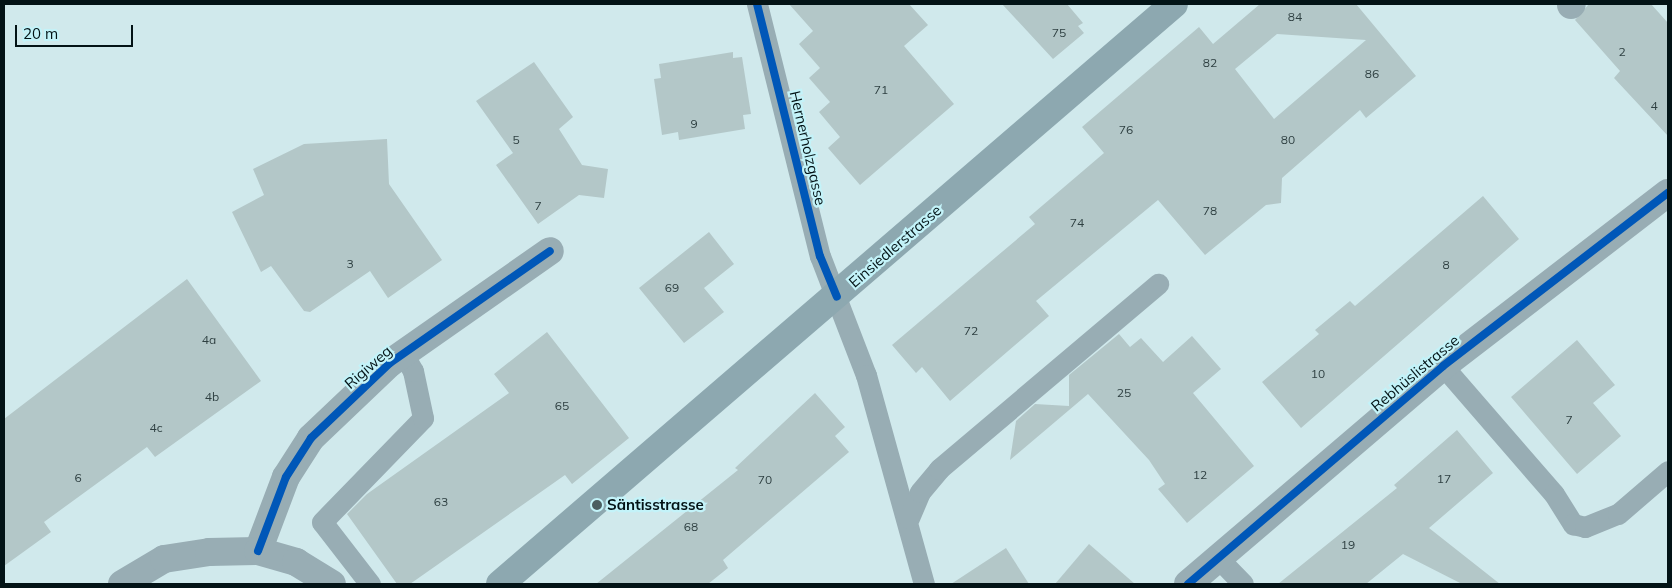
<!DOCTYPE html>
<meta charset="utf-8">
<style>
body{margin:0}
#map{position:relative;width:1672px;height:588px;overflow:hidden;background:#d0e9ec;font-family:Mulish,sans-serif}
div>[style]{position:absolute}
.building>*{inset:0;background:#b3c7c8}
.lane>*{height:21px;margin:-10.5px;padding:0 10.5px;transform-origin:10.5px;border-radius:10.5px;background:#98adb4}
.street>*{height:28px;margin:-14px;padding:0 14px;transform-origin:14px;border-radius:14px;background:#98adb4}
.secondary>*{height:28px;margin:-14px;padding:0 14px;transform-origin:14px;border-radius:14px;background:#8da8b0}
.cycleway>*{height:8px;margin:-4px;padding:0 4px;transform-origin:4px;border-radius:4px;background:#0057b8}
.dots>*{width:14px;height:14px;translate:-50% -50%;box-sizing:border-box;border:2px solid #c3f3f9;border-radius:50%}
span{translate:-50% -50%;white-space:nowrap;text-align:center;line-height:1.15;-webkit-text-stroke:4.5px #c3f3f9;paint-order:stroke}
.number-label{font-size:12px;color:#2f4042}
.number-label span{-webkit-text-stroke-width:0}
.street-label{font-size:15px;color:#031316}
.poi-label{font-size:15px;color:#031316;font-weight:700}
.left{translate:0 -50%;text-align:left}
.frame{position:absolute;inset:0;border:5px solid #031316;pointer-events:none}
.scale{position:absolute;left:15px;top:25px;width:118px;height:22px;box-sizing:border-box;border:2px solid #031316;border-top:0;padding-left:6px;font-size:15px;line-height:18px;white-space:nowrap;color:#031316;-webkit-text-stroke:4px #c3f3f9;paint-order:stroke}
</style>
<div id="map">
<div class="building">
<i style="clip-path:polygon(789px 4px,909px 4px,928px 25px,904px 46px,954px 104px,860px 185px,828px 148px,840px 137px,819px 112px,830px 102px,809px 78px,820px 68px,799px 44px,813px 31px)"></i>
<i style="clip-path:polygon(1002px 4px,1067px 4px,1083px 23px,1078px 26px,1084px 33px,1053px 59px)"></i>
<i style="clip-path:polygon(evenodd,1260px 4px,1356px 4px,1416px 76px,1366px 118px,1360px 110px,1282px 178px,1281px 203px,1266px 205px,1205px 255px,1158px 200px,1036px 301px,1049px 316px,950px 401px,922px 367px,916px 373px,892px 345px,1035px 224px,1029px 217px,1104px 153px,1082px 127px,1199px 27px,1213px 44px,1260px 4px,1277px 34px,1366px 40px,1274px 119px,1235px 69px,1277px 34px)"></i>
<i style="clip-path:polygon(1589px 4px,1651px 4px,1668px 23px,1668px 136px,1614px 78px,1620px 71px,1575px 20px)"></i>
<i style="clip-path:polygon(733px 52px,733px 58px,742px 57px,751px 114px,743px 115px,745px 129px,679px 140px,678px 132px,662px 135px,654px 79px,661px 78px,659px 64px)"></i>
<i style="clip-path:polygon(534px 62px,573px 117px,559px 129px,582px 165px,608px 169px,604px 198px,579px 195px,538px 224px,496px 165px,513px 153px,476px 101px)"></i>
<i style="clip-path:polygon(387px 139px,389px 184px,442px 260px,388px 298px,370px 271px,310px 312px,304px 311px,271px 266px,261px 272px,232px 212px,264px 195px,253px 169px,304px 144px)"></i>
<i style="clip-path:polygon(1483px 196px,1519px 239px,1301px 428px,1262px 382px,1319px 334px,1315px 330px,1350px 301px,1355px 306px)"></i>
<i style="clip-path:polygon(709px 232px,734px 264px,704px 288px,724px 312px,684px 343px,639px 288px)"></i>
<i style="clip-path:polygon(187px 279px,261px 381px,155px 457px,147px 447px,44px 522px,51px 532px,4px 566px,4px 419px)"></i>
<i style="clip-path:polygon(547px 332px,629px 438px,572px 484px,565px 475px,410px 584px,397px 584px,347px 514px,367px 494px,509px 393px,494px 374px)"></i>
<i style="clip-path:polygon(1119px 334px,1130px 347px,1141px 338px,1163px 362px,1192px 336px,1221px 369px,1193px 393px,1254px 466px,1187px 523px,1158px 489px,1165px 484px,1149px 460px,1088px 394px,1010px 460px,1016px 421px,1035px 404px,1069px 406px,1069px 375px)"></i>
<i style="clip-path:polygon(1577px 340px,1615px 385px,1593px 403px,1621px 436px,1577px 474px,1511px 397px)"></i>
<i style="clip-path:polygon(815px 393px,845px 427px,835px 436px,849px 452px,723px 560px,728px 568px,708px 584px,596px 584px,738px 470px,735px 468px)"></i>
<i style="clip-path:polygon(1457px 430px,1493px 473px,1429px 528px,1500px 584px,1462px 584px,1403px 554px,1366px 584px,1278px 584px,1397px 488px,1394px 485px)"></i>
<i style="clip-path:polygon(1089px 544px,1135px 584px,1055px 584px)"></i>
<i style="clip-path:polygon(1006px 548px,1029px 584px,951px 584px)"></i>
</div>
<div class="lane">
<i style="left:757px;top:4px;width:260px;rotate:76deg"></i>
<i style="left:820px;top:256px;width:128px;rotate:68.9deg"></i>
<i style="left:866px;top:375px;width:217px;rotate:74.5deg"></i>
<i style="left:1443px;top:366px;width:169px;rotate:49.1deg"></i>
<i style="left:1554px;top:494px;width:36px;rotate:58deg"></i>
<i style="left:1573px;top:524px;width:12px;rotate:14deg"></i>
<i style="left:1585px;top:527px;width:35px;rotate:-22deg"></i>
<i style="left:1618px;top:514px;width:66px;rotate:-40.7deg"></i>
<i style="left:909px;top:518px;width:28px;rotate:-67deg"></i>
<i style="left:920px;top:492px;width:30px;rotate:-50deg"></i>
<i style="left:939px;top:469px;width:287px;rotate:-40.2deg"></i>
<i style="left:1218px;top:558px;width:36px;rotate:46deg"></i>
<i style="left:370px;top:584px;width:78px;rotate:-127.7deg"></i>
<i style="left:322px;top:522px;width:145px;rotate:-45.8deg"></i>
<i style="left:423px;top:418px;width:48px;rotate:-102deg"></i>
<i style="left:413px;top:371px;width:20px;rotate:-120deg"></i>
</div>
<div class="street">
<i style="left:1571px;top:5px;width:1px;rotate:-45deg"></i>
<i style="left:258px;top:551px;width:79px;rotate:-69.3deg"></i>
<i style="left:286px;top:477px;width:46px;rotate:-57.3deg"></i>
<i style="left:311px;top:438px;width:109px;rotate:-43.5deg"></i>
<i style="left:390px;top:363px;width:195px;rotate:-35deg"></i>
<i style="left:122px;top:584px;width:49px;rotate:-30.8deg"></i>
<i style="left:164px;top:559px;width:46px;rotate:-8.8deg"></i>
<i style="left:209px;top:552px;width:49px;rotate:-1.2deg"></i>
<i style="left:258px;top:551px;width:40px;rotate:16deg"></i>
<i style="left:296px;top:562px;width:42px;rotate:31.4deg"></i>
<i style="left:1188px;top:584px;width:335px;rotate:-40.5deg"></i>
<i style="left:1443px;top:366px;width:284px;rotate:-37.6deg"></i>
</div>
<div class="secondary">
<i style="left:500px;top:584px;width:889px;rotate:-40.71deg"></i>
</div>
<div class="cycleway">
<i style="left:757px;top:4px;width:260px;rotate:76deg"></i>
<i style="left:820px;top:256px;width:44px;rotate:67.5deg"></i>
<i style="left:258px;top:551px;width:79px;rotate:-69.3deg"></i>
<i style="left:286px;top:477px;width:46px;rotate:-57.3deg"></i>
<i style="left:311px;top:438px;width:109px;rotate:-43.5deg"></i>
<i style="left:390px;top:363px;width:195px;rotate:-35deg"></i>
<i style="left:1188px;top:584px;width:335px;rotate:-40.5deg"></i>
<i style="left:1443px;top:366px;width:284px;rotate:-37.6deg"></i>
</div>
<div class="dots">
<i style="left:597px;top:505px;background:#4b5e61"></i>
</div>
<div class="number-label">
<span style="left:1295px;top:17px">84</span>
<span style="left:1059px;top:33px">75</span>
<span style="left:1622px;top:52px">2</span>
<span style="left:1210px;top:63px">82</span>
<span style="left:1372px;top:74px">86</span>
<span style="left:881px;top:90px">71</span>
<span style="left:1654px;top:106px">4</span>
<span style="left:694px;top:124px">9</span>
<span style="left:1126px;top:130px">76</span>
<span style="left:516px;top:140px">5</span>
<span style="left:1288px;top:140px">80</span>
<span style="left:538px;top:206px">7</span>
<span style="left:1210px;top:211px">78</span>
<span style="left:1077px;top:223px">74</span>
<span style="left:350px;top:264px">3</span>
<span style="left:1446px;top:265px">8</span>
<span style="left:672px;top:288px">69</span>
<span style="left:971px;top:331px">72</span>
<span style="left:209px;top:340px">4a</span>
<span style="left:1318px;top:374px">10</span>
<span style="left:1124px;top:393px">25</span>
<span style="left:212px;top:397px">4b</span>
<span style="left:562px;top:406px">65</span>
<span style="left:1569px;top:420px">7</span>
<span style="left:156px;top:428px">4c</span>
<span style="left:1200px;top:475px">12</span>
<span style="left:78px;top:478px">6</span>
<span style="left:1444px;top:479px">17</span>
<span style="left:765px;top:480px">70</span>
<span style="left:441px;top:502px">63</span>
<span style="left:691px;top:527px">68</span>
<span style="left:1348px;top:545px">19</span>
</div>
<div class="street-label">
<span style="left:808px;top:148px;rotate:77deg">Hernerholzgasse</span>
<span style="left:895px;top:246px;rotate:-41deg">Einsiedlerstrasse</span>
<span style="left:368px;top:367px;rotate:-41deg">Rigiweg</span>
<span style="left:1415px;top:373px;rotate:-40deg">Rebhüslistrasse</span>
</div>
<div class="poi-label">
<span class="left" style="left:607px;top:505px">Säntisstrasse</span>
</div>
<div class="frame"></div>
<div class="scale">20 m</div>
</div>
